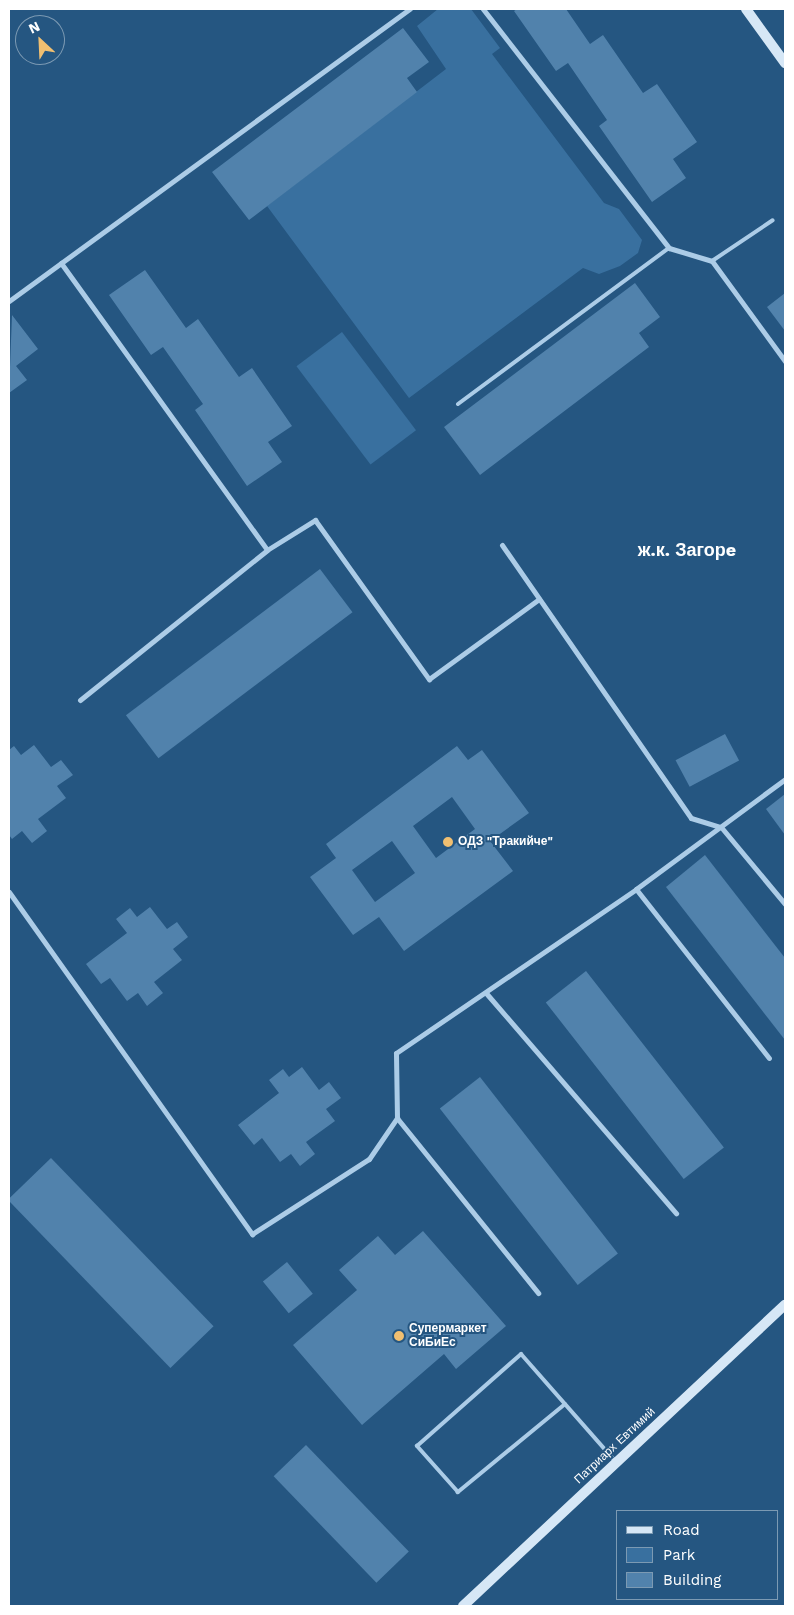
<!DOCTYPE html>
<meta charset="utf-8">
<style>
body{margin:0}
#map{position:relative;width:794px;height:1615px;overflow:hidden;background:#255681;font-family:"Work Sans",sans-serif}
div>[style]{position:absolute}
.green>*{inset:0;background:#39709f;transform-origin:0 0}
.building>*{inset:0;background:#5182ac;transform-origin:0 0}
.lane>*{height:4px;margin:-2px;padding:0 2px;transform-origin:2px;border-radius:2px;background:#accce7}
.street>*{height:5px;margin:-2.5px;padding:0 2.5px;transform-origin:2.5px;border-radius:2.5px;background:#accce7}
.secondary>*{height:10px;margin:-5px;padding:0 5px;transform-origin:5px;border-radius:5px;background:#d6e7f6}
.dots>*{width:14px;height:14px;translate:-50% -50%;box-sizing:border-box;border:2px solid #255681;border-radius:50%}
span{translate:-50% -50%;white-space:nowrap;text-align:center;line-height:1.15;-webkit-text-stroke:4px #255681;paint-order:stroke}
.poi-label{font-size:12px;color:#fff;font-weight:700}
.left{translate:0 -50%;text-align:left}
.street-label{font-size:12px;color:#fff}
.district-label{font-size:18px;color:#fff;font-weight:700}
.frame{position:absolute;inset:0;border:10px solid #fff;pointer-events:none}
.legend{position:absolute;left:616px;top:1510px;width:162px;height:90px;box-sizing:border-box;background:#255681;border:1px solid #7c9ab3;margin:0;padding:6px 9px;list-style:none;font-size:15px;color:#fff}
.legend li{display:flex;align-items:center;gap:10px;height:25px}
.legend b{width:25px;border:1px solid #7c9ab3}
.north{position:absolute;left:15px;top:15px;width:50px;height:50px;box-sizing:border-box;background:#255681;border:1px solid #7c9ab3;border-radius:50%;rotate:335deg;font-size:14px;font-weight:700;line-height:20px;text-align:center;color:#fff}
.north::after{content:'';display:block;margin:auto;width:18px;height:22px;background:#f0bf71;clip-path:polygon(50% 0,100% 100%,50% 72%,0 100%)}
</style>
<div id="map">
<div class="green">
<i style="clip-path:polygon(438px 9px,471px 9px,500px 48px,492px 54px,604px 203px,619px 209px,642px 240px,638px 253px,620px 266px,599px 274px,583px 268px,409px 398px,267px 206px,446px 69px,417px 26px)"></i>
<i style="left:342px;top:332px;width:123px;height:57px;rotate:53deg"></i>
</div>
<div class="building">
<i style="clip-path:polygon(517px 9px,566px 9px,590px 44px,603px 35px,643px 93px,657px 84px,697px 142px,673px 159px,686px 178px,652px 202px,599px 126px,607px 120px,568px 63px,556px 71px,514px 11px)"></i>
<i style="clip-path:polygon(403px 28px,429px 62px,407px 78px,417px 92px,249px 220px,212px 172px)"></i>
<i style="clip-path:polygon(145px 270px,186px 328px,198px 319px,239px 377px,252px 368px,292px 426px,268px 442px,282px 462px,247px 486px,195px 410px,203px 404px,163px 347px,151px 355px,109px 295px)"></i>
<i style="clip-path:polygon(635px 283px,660px 317px,639px 333px,649px 347px,480px 475px,444px 427px)"></i>
<i style="clip-path:polygon(785px 293px,785px 331px,767px 307px)"></i>
<i style="clip-path:polygon(12px 315px,38px 349px,16px 366px,27px 380px,9px 393px)"></i>
<i style="left:320px;top:569px;width:54px;height:243px;rotate:53deg"></i>
<i style="left:725px;top:734px;width:30px;height:56px;rotate:62deg"></i>
<i style="clip-path:polygon(34px 745px,51px 767px,61px 760px,73px 775px,57px 786px,66px 798px,38px 819px,47px 831px,32px 843px,22px 831px,12px 839px,9px 835px,9px 750px,14px 746px,21px 755px)"></i>
<i style="clip-path:polygon(evenodd,457px 746px,468px 760px,482px 750px,529px 813px,490px 841px,513px 871px,404px 951px,379px 917px,353px 935px,310px 877px,336px 858px,326px 844px,457px 746px,452px 797px,475px 829px,436px 858px,413px 826px,452px 797px,457px 746px,392px 841px,415px 873px,375px 902px,352px 870px,392px 841px)"></i>
<i style="clip-path:polygon(785px 794px,785px 835px,766px 809px)"></i>
<i style="clip-path:polygon(705px 855px,785px 958px,785px 1040px,666px 887px)"></i>
<i style="clip-path:polygon(150px 907px,167px 929px,177px 922px,188px 937px,173px 949px,182px 960px,154px 982px,163px 993px,147px 1006px,138px 993px,127px 1001px,110px 978px,101px 984px,86px 964px,127px 933px,116px 919px,130px 908px,137px 917px)"></i>
<i style="left:586px;top:971px;width:224px;height:51px;rotate:52deg"></i>
<i style="clip-path:polygon(302px 1067px,319px 1090px,329px 1082px,341px 1098px,326px 1109px,335px 1121px,306px 1142px,315px 1154px,300px 1166px,291px 1154px,280px 1162px,262px 1138px,254px 1145px,238px 1125px,279px 1093px,269px 1080px,283px 1069px,289px 1077px)"></i>
<i style="left:480px;top:1077px;width:224px;height:51px;rotate:52deg"></i>
<i style="left:51px;top:1158px;width:234px;height:60px;rotate:46deg"></i>
<i style="clip-path:polygon(423px 1231px,506px 1326px,456px 1369px,444px 1354px,362px 1425px,293px 1345px,357px 1290px,339px 1270px,378px 1236px,395px 1255px)"></i>
<i style="left:287px;top:1262px;width:41px;height:31px;rotate:51deg"></i>
<i style="left:306px;top:1445px;width:148px;height:45px;rotate:46deg"></i>
</div>
<div class="lane">
<i style="left:712px;top:261px;width:73px;rotate:-33.9deg"></i>
<i style="left:458px;top:404px;width:262px;rotate:-36.5deg"></i>
<i style="left:565px;top:1404px;width:139px;rotate:140.6deg"></i>
<i style="left:458px;top:1492px;width:62px;rotate:-131.7deg"></i>
<i style="left:417px;top:1446px;width:139px;rotate:-41.5deg"></i>
<i style="left:521px;top:1354px;width:144px;rotate:48.7deg"></i>
</div>
<div class="street">
<i style="left:483px;top:9px;width:303px;rotate:52.1deg"></i>
<i style="left:669px;top:248px;width:45px;rotate:16.8deg"></i>
<i style="left:712px;top:261px;width:124px;rotate:53.9deg"></i>
<i style="left:61px;top:263px;width:353px;rotate:54.3deg"></i>
<i style="left:9px;top:301px;width:496px;rotate:-36.1deg"></i>
<i style="left:502px;top:545px;width:332px;rotate:55.3deg"></i>
<i style="left:691px;top:818px;width:31px;rotate:17deg"></i>
<i style="left:721px;top:827px;width:100px;rotate:50.3deg"></i>
<i style="left:80px;top:700px;width:240px;rotate:-38.7deg"></i>
<i style="left:267px;top:550px;width:57px;rotate:-32deg"></i>
<i style="left:315px;top:520px;width:196px;rotate:54.4deg"></i>
<i style="left:429px;top:679px;width:136px;rotate:-36deg"></i>
<i style="left:636px;top:889px;width:215px;rotate:51.8deg"></i>
<i style="left:9px;top:892px;width:420px;rotate:54.6deg"></i>
<i style="left:252px;top:1234px;width:139px;rotate:-32.7deg"></i>
<i style="left:369px;top:1159px;width:50px;rotate:-55.7deg"></i>
<i style="left:397px;top:1118px;width:65px;rotate:-90.9deg"></i>
<i style="left:396px;top:1053px;width:291px;rotate:-34.3deg"></i>
<i style="left:636px;top:889px;width:185px;rotate:-36.4deg"></i>
<i style="left:486px;top:993px;width:291px;rotate:49.2deg"></i>
<i style="left:397px;top:1118px;width:225px;rotate:51.1deg"></i>
</div>
<div class="secondary">
<i style="left:746px;top:9px;width:67px;rotate:54.2deg"></i>
<i style="left:463px;top:1606px;width:441px;rotate:-43.1deg"></i>
</div>
<div class="dots">
<i style="left:448px;top:842px;background:#f0bf71"></i>
<i style="left:399px;top:1336px;background:#f0bf71"></i>
</div>
<div class="poi-label">
<span class="left" style="left:458px;top:842px">ОДЗ "Тракийче"</span>
<span class="left" style="left:409px;top:1336px">Супермаркет<br>СиБиЕс</span>
</div>
<div class="street-label">
<span style="left:615px;top:1446px;rotate:-43deg">Патриарх Евтимий</span>
</div>
<div class="district-label">
<span style="left:687px;top:550px">ж.к. Загорe</span>
</div>
<div class="frame"></div>
<ul class="legend">
<li><b style="height:6px;background:#d6e7f6"></b>Road</li>
<li><b style="height:14px;background:#39709f"></b>Park</li>
<li><b style="height:14px;background:#5182ac"></b>Building</li>
</ul>
<div class="north">N</div>
</div>
